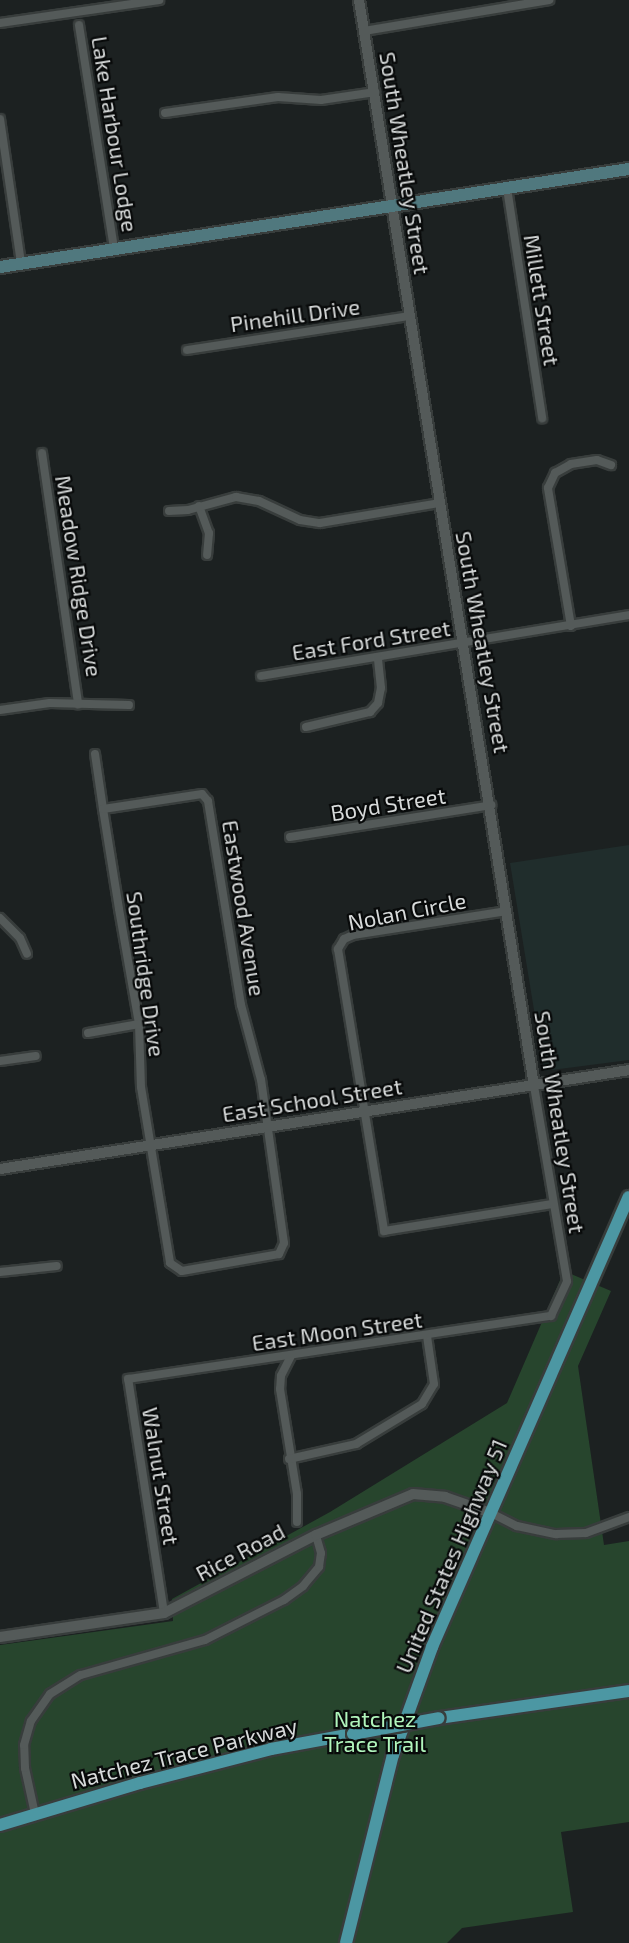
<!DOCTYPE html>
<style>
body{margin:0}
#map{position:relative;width:629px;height:1943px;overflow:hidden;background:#1c2121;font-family:"Exo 2",sans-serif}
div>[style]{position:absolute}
.built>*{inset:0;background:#202d2c}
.green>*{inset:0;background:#27452d}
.roads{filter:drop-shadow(2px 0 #383d3c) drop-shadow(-2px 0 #383d3c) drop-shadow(0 2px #383d3c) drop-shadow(0 -2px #383d3c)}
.minor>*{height:8px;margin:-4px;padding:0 4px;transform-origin:4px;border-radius:4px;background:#545a59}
.tertiary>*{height:10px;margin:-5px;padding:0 5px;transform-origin:5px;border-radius:5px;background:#545a59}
.secondary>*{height:12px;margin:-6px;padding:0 6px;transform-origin:6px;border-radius:6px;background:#50787e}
.primary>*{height:12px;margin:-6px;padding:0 6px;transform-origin:6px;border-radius:6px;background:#4c97a3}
.bridges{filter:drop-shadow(2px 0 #383d3c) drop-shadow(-2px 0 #383d3c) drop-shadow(0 2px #383d3c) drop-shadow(0 -2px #383d3c)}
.primary-bridge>*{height:12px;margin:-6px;padding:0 6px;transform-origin:6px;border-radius:6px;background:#4c97a3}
span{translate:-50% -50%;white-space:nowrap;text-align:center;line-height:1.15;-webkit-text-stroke:4.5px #080a0a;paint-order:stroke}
.street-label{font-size:22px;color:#d7dada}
.park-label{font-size:22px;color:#b1f5bc}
</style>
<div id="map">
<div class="built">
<i style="clip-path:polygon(629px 845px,629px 1060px,544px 1071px,510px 863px)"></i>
</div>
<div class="green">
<i style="clip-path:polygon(564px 1271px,611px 1291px,578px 1366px,604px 1545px,629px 1541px,629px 1822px,561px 1832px,573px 1912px,462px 1928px,447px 1943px,0 1943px,0 1645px,173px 1621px,172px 1599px,330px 1512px,507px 1403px)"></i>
</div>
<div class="roads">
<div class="minor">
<i style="left:0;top:23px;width:161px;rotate:-8.2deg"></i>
<i style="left:79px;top:25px;width:227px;rotate:81.1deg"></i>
<i style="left:364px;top:31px;width:188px;rotate:-9.5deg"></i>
<i style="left:165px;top:113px;width:114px;rotate:-8.1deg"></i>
<i style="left:278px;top:97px;width:43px;rotate:4deg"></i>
<i style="left:321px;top:100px;width:55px;rotate:-8.4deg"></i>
<i style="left:0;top:119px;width:146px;rotate:81.7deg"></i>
<i style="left:507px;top:188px;width:233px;rotate:81.3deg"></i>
<i style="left:187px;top:350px;width:225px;rotate:-8.7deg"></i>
<i style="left:42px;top:453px;width:254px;rotate:81.8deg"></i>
<i style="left:199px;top:506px;width:29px;rotate:70deg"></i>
<i style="left:209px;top:533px;width:22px;rotate:95deg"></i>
<i style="left:169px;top:511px;width:19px;rotate:-3deg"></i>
<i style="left:188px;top:510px;width:50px;rotate:-15.2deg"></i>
<i style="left:236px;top:497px;width:23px;rotate:10deg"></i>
<i style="left:259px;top:501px;width:45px;rotate:24.9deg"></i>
<i style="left:300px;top:520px;width:20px;rotate:9deg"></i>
<i style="left:320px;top:523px;width:122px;rotate:-9.5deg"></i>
<i style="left:571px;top:626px;width:140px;rotate:-99.5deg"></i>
<i style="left:548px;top:488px;width:17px;rotate:-65deg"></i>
<i style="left:555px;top:473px;width:18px;rotate:-29deg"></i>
<i style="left:571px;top:464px;width:26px;rotate:-9deg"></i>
<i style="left:597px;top:460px;width:15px;rotate:20deg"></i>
<i style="left:261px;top:676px;width:373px;rotate:-9.4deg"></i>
<i style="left:0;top:710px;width:50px;rotate:-8deg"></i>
<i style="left:50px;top:703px;width:79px;rotate:1.5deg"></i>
<i style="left:306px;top:727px;width:66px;rotate:-13.2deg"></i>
<i style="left:370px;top:712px;width:12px;rotate:-48deg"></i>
<i style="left:378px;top:703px;width:15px;rotate:-79deg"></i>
<i style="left:381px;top:688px;width:31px;rotate:-96deg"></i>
<i style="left:95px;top:754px;width:56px;rotate:81.7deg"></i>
<i style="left:103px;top:809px;width:101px;rotate:80.9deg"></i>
<i style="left:119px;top:909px;width:117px;rotate:80.1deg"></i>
<i style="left:139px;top:1024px;width:63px;rotate:88.2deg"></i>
<i style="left:141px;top:1087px;width:178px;rotate:80.6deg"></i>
<i style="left:170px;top:1263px;width:14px;rotate:34deg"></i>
<i style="left:182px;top:1271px;width:98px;rotate:-9.9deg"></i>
<i style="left:279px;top:1254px;width:12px;rotate:-66deg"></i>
<i style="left:284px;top:1243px;width:165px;rotate:-98deg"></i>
<i style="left:261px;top:1080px;width:78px;rotate:-104.9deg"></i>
<i style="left:241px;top:1005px;width:207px;rotate:-99.2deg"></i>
<i style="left:208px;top:801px;width:9px;rotate:-131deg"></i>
<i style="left:202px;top:794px;width:100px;rotate:171.4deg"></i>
<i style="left:290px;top:837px;width:204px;rotate:-9deg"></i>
<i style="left:507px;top:911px;width:156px;rotate:171.1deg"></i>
<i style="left:353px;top:935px;width:10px;rotate:156deg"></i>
<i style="left:344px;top:939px;width:12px;rotate:121deg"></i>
<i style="left:338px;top:949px;width:286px;rotate:80.7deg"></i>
<i style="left:384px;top:1231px;width:171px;rotate:-9.1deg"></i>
<i style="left:0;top:918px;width:28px;rotate:45deg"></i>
<i style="left:20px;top:938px;width:17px;rotate:66deg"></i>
<i style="left:88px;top:1033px;width:52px;rotate:-10deg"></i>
<i style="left:0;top:1061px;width:36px;rotate:-8deg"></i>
<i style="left:0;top:1272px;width:57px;rotate:-6deg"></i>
<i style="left:291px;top:1356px;width:22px;rotate:117deg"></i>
<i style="left:281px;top:1376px;width:13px;rotate:94deg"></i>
<i style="left:280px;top:1389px;width:106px;rotate:80.8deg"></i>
<i style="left:297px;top:1494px;width:28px;rotate:90deg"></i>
<i style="left:289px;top:1459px;width:69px;rotate:-12.6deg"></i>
<i style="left:356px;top:1444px;width:77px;rotate:-31.2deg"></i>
<i style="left:422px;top:1404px;width:23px;rotate:-59deg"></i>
<i style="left:434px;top:1384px;width:49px;rotate:-98.3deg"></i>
<i style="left:491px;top:1513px;width:29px;rotate:27deg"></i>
<i style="left:517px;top:1526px;width:40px;rotate:12deg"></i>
<i style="left:556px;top:1534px;width:30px;rotate:-2deg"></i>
<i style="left:586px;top:1533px;width:46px;rotate:-20.4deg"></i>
<i style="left:164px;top:1613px;width:237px;rotate:-98.7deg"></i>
<i style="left:128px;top:1379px;width:428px;rotate:-8.5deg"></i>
<i style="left:551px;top:1316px;width:38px;rotate:-65deg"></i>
<i style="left:567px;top:1281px;width:199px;rotate:-99.6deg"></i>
<i style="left:35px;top:1814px;width:47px;rotate:-102.3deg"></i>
<i style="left:25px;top:1768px;width:23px;rotate:-92deg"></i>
<i style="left:24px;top:1745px;width:25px;rotate:-74deg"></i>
<i style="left:31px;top:1721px;width:33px;rotate:-55deg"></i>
<i style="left:50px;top:1694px;width:36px;rotate:-32deg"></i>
<i style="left:81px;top:1675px;width:129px;rotate:-15.8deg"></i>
<i style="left:205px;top:1640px;width:89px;rotate:-26.9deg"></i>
<i style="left:284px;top:1600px;width:24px;rotate:-36deg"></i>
<i style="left:303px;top:1586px;width:25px;rotate:-50deg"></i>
<i style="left:319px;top:1567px;width:14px;rotate:-82deg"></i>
<i style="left:321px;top:1553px;width:19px;rotate:-106deg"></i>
</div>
<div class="tertiary">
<i style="left:359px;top:0;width:1099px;rotate:80.84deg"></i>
<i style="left:0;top:1169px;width:637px;rotate:-8.94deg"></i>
<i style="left:0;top:1637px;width:166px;rotate:-8.3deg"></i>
<i style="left:164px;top:1613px;width:171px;rotate:-27.2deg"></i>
<i style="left:316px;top:1535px;width:105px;rotate:-22.9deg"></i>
<i style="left:413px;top:1494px;width:32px;rotate:5deg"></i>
<i style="left:445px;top:1497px;width:49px;rotate:19.2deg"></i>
</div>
<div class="secondary">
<i style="left:0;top:267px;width:637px;rotate:-8.86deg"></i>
</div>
<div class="primary">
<i style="left:439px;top:1718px;width:192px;rotate:-8.1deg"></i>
<i style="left:0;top:1825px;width:146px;rotate:-16.7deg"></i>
<i style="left:140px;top:1783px;width:135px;rotate:-14.5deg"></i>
<i style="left:271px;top:1749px;width:83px;rotate:-10.4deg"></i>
<i style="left:346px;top:1943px;width:194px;rotate:-76deg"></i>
<i style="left:393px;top:1755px;width:115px;rotate:-70.1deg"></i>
<i style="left:432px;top:1647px;width:491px;rotate:-66.4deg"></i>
</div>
</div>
<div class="bridges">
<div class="primary-bridge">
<i style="left:353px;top:1734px;width:87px;rotate:-10.5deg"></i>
</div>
</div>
<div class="street-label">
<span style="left:115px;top:134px;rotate:81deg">Lake Harbour Lodge</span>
<span style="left:405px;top:163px;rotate:81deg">South Wheatley Street</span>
<span style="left:542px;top:300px;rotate:81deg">Millett Street</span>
<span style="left:295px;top:315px;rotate:-8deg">Pinehill Drive</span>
<span style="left:79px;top:576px;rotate:81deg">Meadow Ridge Drive</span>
<span style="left:371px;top:640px;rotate:-9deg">East Ford Street</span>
<span style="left:483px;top:642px;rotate:80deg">South Wheatley Street</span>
<span style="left:388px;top:804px;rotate:-9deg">Boyd Street</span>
<span style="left:244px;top:908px;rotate:81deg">Eastwood Avenue</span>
<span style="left:407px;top:911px;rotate:-11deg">Nolan Circle</span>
<span style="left:146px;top:974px;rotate:82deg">Southridge Drive</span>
<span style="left:312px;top:1100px;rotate:-9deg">East School Street</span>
<span style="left:560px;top:1122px;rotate:81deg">South Wheatley Street</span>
<span style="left:337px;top:1331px;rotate:-8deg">East Moon Street</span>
<span style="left:161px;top:1476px;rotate:81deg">Walnut Street</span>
<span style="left:240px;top:1552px;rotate:-28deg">Rice Road</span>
<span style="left:451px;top:1556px;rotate:-67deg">United States Highway 51</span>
<span style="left:184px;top:1753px;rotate:-14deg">Natchez Trace Parkway</span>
</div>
<div class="park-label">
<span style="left:375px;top:1731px">Natchez<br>Trace Trail</span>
</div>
</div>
